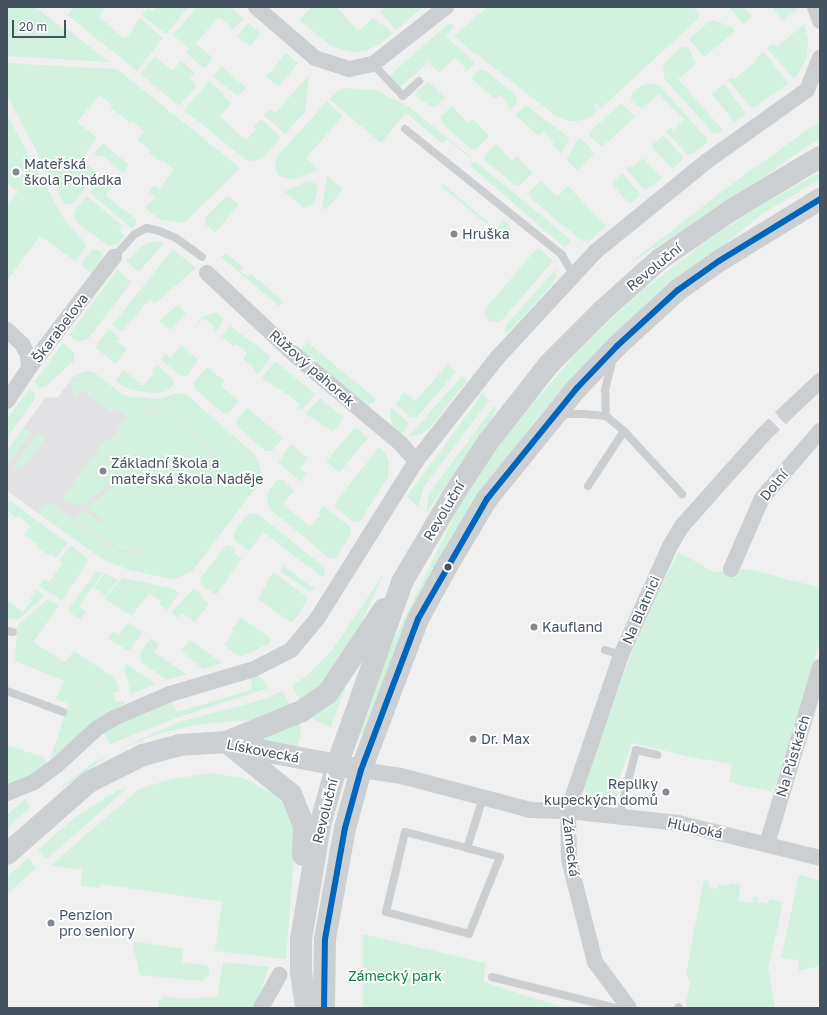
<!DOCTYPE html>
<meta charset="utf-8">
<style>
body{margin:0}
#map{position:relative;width:827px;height:1015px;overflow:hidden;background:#f1f0f0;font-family:"Golos Text",sans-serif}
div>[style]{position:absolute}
.education>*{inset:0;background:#e2e1e3}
.green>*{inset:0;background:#d2f2df;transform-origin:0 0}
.minor-tunnel>*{height:16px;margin-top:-8px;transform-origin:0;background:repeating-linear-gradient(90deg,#cfd0d3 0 16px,transparent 0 24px)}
.service>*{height:8px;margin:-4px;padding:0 4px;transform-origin:4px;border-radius:4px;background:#cccfd1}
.minor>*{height:16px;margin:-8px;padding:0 8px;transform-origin:8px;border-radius:8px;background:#cccfd1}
.secondary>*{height:22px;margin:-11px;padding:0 11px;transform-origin:11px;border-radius:11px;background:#ccd0d3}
.bus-1>*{height:6px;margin:-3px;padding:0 3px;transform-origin:3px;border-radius:3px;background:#0065bd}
.dots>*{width:11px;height:11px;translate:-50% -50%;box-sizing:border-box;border:2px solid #fff;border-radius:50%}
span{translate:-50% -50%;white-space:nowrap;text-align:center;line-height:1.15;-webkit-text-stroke:3.5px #fff;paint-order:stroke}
.poi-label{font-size:14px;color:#45525f}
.left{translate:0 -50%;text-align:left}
.right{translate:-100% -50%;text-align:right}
.street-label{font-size:14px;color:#45525f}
.park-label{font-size:14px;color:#0c834b}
.frame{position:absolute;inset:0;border:8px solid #45525f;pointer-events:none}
.scale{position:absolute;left:12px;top:20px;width:54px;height:18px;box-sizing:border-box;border:2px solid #45525f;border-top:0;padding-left:5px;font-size:12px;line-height:14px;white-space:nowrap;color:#45525f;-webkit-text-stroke:3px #fff;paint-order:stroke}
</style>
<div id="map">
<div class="education">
<i style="clip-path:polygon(74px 376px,128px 416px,171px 412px,214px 451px,139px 553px,119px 552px,49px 502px,39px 514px,7px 491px,7px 451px,45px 398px,58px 397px)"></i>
</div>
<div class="green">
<i style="clip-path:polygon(7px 7px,35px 7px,63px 29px,65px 27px,109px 62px,7px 56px)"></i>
<i style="clip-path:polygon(74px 7px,106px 7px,99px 17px,125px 39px,135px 27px,134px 26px,140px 18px,163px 38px,137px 71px,67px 15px)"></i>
<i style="clip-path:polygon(156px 7px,189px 7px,166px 34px,142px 15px,148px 8px,153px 11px)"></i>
<i style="clip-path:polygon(197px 7px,229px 7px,244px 19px,231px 31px,230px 29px,231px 27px,219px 17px,196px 43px,213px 58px,204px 69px,186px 53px,189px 49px,173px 35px)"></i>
<i style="clip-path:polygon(312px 7px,337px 7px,358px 31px,373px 18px,379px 24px,384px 25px,392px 34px,380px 44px,368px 50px,354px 52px,341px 49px,330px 45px,299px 20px)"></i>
<i style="clip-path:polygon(385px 7px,423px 7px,396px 30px,380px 12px)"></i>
<i style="clip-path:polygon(487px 7px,694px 7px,699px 15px,698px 19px,600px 109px,596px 104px,593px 105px,598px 111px,591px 117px,578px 121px,567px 121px,553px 114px,478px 55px,472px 52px,454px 36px)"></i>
<i style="clip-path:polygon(729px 7px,743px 7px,752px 17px,744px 24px)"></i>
<i style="clip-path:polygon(776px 7px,796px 7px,797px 9px,783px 21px,773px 9px)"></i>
<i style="clip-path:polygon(713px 20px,732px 27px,735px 31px,704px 57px,689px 39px,710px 21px)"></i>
<i style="left:248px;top:23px;width:16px;height:17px;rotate:38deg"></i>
<i style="clip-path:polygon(448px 24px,452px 24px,455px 26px,446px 36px,472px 60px,474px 63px,473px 66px,466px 72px,464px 70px,466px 68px,455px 58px,439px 73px,429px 62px,400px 87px,390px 76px,391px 74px)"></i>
<i style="clip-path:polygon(804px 24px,808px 39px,807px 57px,797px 76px,793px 78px,767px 48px,773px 43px,777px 47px)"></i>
<i style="clip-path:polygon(681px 47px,689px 48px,696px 64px,678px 79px,723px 130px,718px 134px,713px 133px,664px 78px,663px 70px,665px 63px)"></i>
<i style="clip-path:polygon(763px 51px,787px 81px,788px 84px,753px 108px,750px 107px,728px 80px,732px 77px,734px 79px,757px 60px,756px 58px)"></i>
<i style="left:286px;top:53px;width:16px;height:31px;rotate:40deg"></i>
<i style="clip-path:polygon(155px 56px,172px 71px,181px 61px,195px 73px,190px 78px,197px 86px,179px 106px,140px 74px)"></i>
<i style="clip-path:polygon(7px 63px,117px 69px,240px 168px,184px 223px,161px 220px,145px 208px,155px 197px,149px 192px,154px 185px,159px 189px,174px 170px,162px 160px,160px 162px,148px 152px,150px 150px,137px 140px,144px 131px,132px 121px,130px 123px,110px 107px,112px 105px,100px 95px,77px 122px,97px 138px,81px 159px,98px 173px,74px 203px,69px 205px,64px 203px,7px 96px)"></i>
<i style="clip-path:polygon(221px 66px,246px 88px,238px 96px,213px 77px)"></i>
<i style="clip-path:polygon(482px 70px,486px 71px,516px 95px,517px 103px,510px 110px,508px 107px,509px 105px,500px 95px,495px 99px,471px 78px,477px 71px)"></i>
<i style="clip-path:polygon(309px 75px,305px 112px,285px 134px,264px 115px,270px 109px,275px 113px)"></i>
<i style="clip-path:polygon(209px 81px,224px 94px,223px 96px,231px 103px,220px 117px,246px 140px,256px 129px,254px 126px,261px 119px,281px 138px,263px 158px,254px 161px,246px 160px,184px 110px)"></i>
<i style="clip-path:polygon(429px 82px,445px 98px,433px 108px,416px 96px,417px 90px)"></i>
<i style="clip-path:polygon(649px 83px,659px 85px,707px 139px,707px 143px,692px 154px,687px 154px,666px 132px,671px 128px,673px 130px,684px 119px,659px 94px,642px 109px,631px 101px,632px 93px,640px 86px)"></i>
<i style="clip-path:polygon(724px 84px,745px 112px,744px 116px,734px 122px,712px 94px)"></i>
<i style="clip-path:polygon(347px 88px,375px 90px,408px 106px,471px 157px,470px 158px,447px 139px,442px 143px,406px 113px,381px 143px,329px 99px,341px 89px)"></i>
<i style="clip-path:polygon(327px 101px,343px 116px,306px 158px,319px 170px,292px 179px,281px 177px,275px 169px,276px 158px)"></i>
<i style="clip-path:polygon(621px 103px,635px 117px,602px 147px,590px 137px,590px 132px)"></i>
<i style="clip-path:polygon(526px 105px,568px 137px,569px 141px,561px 154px,552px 144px,554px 142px,543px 131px,539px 136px,515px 115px)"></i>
<i style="clip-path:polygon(452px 106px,468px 123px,473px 119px,489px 136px,477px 149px,471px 149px,442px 123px,441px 116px)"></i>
<i style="clip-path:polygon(7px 115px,64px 219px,85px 243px,85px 248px,75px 261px,40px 236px,7px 281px,7px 206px,18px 192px,7px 183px)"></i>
<i style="clip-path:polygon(820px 121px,820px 139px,806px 147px,742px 193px,627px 265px,736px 181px)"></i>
<i style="clip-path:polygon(663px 135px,683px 157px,682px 161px,673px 169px,651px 146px)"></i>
<i style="clip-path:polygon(581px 139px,589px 146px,594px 155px,577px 170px,566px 159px,578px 140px)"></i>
<i style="clip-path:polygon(103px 143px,129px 165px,123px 173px,104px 157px,97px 156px,94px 153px)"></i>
<i style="clip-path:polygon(496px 144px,512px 161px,517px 156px,533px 173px,520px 185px,515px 185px,484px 160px,484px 157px)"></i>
<i style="clip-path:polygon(643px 158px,662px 178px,647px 189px,643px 188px,626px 169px,630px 166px,632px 168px)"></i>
<i style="clip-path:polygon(465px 161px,470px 165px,475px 161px,570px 239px,570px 242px,565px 248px)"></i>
<i style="clip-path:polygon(820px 172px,820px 179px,762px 214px,615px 334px,587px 362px,537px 418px,476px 498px,367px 725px,363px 733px,360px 734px,359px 732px,387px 656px,402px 623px,468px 488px,501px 441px,580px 349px,639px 293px,708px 240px,755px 209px)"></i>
<i style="clip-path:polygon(106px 173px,116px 181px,105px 195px,136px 219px,136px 225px,132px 229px,90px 193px)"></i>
<i style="clip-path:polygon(622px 173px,640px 194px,639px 196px,630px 204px,611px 184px)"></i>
<i style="clip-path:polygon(327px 176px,343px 189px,326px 210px,322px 207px)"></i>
<i style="clip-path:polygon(309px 181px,316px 184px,318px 189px,315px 202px,304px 208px,284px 192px)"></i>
<i style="clip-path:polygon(541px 181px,557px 197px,568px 186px,606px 226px,588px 242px,582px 241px,529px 197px,529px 192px)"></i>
<i style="clip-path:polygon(443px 184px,496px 229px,505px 220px,509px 225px,511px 231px,508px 242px,441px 186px)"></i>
<i style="clip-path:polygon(87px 196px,122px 226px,119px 230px,125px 236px,117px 245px,108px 246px,78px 223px,74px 216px,75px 210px)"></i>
<i style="clip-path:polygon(226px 197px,229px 197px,239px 204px,215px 233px,205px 224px,205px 218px)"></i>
<i style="clip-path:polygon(153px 241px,164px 243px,139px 272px,126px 261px,143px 245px)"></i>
<i style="clip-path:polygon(538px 247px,553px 261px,502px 320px,498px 322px,490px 322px,485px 315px,485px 309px)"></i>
<i style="clip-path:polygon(96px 249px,102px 253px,101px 260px,92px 274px,81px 265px,91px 251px)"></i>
<i style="clip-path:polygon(173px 249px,196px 268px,154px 304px,150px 299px,122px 332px,112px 325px)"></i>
<i style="clip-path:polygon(227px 254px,243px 267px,240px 271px,248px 277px,251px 274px,283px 301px,279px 306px,220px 256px)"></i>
<i style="clip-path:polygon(117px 269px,131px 282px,88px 339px,83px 341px,76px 340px,69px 335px)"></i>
<i style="clip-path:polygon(556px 269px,556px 277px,552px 285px,506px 335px,504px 330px,506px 325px)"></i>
<i style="clip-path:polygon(178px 305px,186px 314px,171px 330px,159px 321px)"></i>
<i style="clip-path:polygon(216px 312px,222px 317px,223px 323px,218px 329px,215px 331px,213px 330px,215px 327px,203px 318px,185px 339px,202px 317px)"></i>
<i style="clip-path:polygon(231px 326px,271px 357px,258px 374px,253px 371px,255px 369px,243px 359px,247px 353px,236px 344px,233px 346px,221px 336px)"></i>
<i style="clip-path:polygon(109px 329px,120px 338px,117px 342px,127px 349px,115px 364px,95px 347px)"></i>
<i style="clip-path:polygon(307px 342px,376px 399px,374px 402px,365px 405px,299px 351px)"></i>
<i style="clip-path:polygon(63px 343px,74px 352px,74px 361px,45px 387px,39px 388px,34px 382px)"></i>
<i style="clip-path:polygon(181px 345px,198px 360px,187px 376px,182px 377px,161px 360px,165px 354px,171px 358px)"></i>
<i style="clip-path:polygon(275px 361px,315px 394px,302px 410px,297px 407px,299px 404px,288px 395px,262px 378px)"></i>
<i style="clip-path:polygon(448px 364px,456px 372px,417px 417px,411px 417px,395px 404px,404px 392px,415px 401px)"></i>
<i style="clip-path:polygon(157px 365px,174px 380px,174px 385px,165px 392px,152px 393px,132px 390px,126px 388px,115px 381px,124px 370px,143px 386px,153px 374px,151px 372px)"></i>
<i style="clip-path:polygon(207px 367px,225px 381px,221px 386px,239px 401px,229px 413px,223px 413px,194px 388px,194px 383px)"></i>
<i style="clip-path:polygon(86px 371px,95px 373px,122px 394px,131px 397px,159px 399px,177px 393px,187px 395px,255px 455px,258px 460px,261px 473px,257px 486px,192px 571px,182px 576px,171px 579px,129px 570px,102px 559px,39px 514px,49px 502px,119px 552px,139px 553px,214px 451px,171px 412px,128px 416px,74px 376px)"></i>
<i style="clip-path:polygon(462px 376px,467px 381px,430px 428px,421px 434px,409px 436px)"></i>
<i style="clip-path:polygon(74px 378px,115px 408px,112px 412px,81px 390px,76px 397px,70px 383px)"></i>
<i style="clip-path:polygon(28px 390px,35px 393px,35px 399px,7px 437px,7px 419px)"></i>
<i style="clip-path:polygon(482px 394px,489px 401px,424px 487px,418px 507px,407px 496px)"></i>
<i style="clip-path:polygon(320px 398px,344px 418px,333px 432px,306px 414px)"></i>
<i style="clip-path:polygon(494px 406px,497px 408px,488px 427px,426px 513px,429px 494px)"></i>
<i style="clip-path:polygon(247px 408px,283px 437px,272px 451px,265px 451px,236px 425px,237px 420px)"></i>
<i style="clip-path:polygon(391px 408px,407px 421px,409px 426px,401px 434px,395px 430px,392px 425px,390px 416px)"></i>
<i style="clip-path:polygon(171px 413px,212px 451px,139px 552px,120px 550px,75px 519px,84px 509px,101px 523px,103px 520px,87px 507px,124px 479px,121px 477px,84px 504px,75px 505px,62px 498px,107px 438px,110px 441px,127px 417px)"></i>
<i style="left:355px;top:427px;width:17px;height:45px;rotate:40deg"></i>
<i style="clip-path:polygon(24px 428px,31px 433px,9px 463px,7px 462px,7px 452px)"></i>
<i style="clip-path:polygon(38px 433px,45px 439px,24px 467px,16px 469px,13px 467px)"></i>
<i style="clip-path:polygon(291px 444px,308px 458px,300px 468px,307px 474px,301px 482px,278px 462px)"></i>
<i style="clip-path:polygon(379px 447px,386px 454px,389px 462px,388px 477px,361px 520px,357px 522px,353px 522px,335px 507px,335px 503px)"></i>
<i style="clip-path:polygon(282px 479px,294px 491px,283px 504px,310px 527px,320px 515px,318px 513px,324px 506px,350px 527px,351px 534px,336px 558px,329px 558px,270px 509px,267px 500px,268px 492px,277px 480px)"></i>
<i style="clip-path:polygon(10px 501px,68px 543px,56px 558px,50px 553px,48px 555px,36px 546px,37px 544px,24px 534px,31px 526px,18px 516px,17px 518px,7px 511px,7px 504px)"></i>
<i style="clip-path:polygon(253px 513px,259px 515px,324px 567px,325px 572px,323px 578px,263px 532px,249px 551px,234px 540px,233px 534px,246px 516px)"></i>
<i style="clip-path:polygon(71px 545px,87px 558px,88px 561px,62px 601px,39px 586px,44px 579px,49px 582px,63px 563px,59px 560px)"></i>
<i style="clip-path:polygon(229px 545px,235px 548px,234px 553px,242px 559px,216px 595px,201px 585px,200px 579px,224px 547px)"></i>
<i style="clip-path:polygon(678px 553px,688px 557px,713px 572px,749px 569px,820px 588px,820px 640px,783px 769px,772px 792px,752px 787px,751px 788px,729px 782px,732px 764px,708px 759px,707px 761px,632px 743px,618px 783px,616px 808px,590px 804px,585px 794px,585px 781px,627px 665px,650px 607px)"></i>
<i style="clip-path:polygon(283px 566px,315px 589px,314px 590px,309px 591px,280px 571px)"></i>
<i style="clip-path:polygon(95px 572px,103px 573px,79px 606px,86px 612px,81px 620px,69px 612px,69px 609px)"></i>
<i style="clip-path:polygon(273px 572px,307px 597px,306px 603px,292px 623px,258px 599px)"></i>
<i style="clip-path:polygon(104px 574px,118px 580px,106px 596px,94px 587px)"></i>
<i style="clip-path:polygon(383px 575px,350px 649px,333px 675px,301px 702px,292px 686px,306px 676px,332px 650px)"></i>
<i style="clip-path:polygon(123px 578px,174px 589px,178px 593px,177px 596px,167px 610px,159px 604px,161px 602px,149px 593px,132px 616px,105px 599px,119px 581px)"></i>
<i style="clip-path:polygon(193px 589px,201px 593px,201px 597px,209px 604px,195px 622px,182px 613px,179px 618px,171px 613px)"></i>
<i style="clip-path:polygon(36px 590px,43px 594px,42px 598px,18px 620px,7px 618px,7px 600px,23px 612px,32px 600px,30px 598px)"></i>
<i style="clip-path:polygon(46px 600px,50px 600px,59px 606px,33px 642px,65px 662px,74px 651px,112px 676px,116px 680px,120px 691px,113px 693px,116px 703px,124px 701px,124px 704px,93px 723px,50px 760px,68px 704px,56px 699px,64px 681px,15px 661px,17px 626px)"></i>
<i style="clip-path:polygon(241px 617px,271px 639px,269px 644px,239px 657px,224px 645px,234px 631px,232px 629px)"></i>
<i style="clip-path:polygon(128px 622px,142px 632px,131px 649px,127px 650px,108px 638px,113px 631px,118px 635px)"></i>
<i style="clip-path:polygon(151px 638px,159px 644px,154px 652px,186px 674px,167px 680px,141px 662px,140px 653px)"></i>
<i style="clip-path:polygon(190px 640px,192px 641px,222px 663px,203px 669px,181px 651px)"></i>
<i style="clip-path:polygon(127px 664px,156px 684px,131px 694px,124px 668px)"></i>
<i style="clip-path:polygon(257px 674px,269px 688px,179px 717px,110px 744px,104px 733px,128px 719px,165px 702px,172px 702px,177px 712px,251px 690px,252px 678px)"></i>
<i style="clip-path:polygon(341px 686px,345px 688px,331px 727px,318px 722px,307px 714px)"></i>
<i style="clip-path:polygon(282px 691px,291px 707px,258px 720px,209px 723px,164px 732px,132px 744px,110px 754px,63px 788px,62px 786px,91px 764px,132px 743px,179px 722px,262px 700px)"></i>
<i style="clip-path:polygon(299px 719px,301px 734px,297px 747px,267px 741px,264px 737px)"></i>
<i style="clip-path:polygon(7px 745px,43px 757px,47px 763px,36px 772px,7px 786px)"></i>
<i style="clip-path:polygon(210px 773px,244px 778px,275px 795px,287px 809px,293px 826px,295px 842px,286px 959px,215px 951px,222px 902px,101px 884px,100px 888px,81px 886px,82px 870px,51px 865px,139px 789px,172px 779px)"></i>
<i style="clip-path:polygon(125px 788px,125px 790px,47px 859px,38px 850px,75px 817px,115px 792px)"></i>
<i style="clip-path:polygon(25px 799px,31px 807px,8px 827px,7px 815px)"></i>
<i style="clip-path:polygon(28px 858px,36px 868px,7px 894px,7px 877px)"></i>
<i style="clip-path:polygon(799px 875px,820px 881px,820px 966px,799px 971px,798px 960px,781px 958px)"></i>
<i style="clip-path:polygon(704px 880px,709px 881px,710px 887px,716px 889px,719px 884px,729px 886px,730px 883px,741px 885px,738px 901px,751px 903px,753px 896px,759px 897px,758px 902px,768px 904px,770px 899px,783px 902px,768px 969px,775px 1008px,685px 1008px,690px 983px,686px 973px)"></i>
<i style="clip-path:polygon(363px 934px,485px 963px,484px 982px,565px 1008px,363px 1008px)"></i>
<i style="clip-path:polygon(132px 941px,183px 949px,182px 962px,206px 965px,209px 969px,209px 975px,202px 981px,140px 975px)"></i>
<i style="clip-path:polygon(223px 962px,269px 967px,255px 1008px,158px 1008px,158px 1000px,162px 1000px,164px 996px,182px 999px,217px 997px)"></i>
</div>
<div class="minor-tunnel">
<i style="left:763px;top:435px;width:39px;rotate:-44deg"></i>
</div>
<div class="service">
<i style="left:373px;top:64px;width:44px;rotate:46.8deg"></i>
<i style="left:403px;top:96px;width:22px;rotate:-43deg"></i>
<i style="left:405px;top:129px;width:201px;rotate:38.7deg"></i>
<i style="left:562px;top:255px;width:23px;rotate:61deg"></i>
<i style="left:114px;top:257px;width:31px;rotate:-48deg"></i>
<i style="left:135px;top:234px;width:13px;rotate:-27deg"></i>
<i style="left:147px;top:228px;width:12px;rotate:14deg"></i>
<i style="left:159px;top:231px;width:18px;rotate:22deg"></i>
<i style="left:176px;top:238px;width:32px;rotate:36deg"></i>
<i style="left:606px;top:416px;width:26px;rotate:-92deg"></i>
<i style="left:605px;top:390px;width:33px;rotate:-76deg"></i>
<i style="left:560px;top:417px;width:9px;rotate:-21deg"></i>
<i style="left:568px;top:414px;width:16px"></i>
<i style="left:584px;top:414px;width:22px;rotate:5deg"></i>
<i style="left:606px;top:416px;width:23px;rotate:40deg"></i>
<i style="left:624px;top:431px;width:86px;rotate:47.4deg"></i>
<i style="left:588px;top:486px;width:66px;rotate:-56.8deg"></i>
<i style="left:7px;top:631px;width:6px;rotate:9deg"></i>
<i style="left:605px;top:650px;width:17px;rotate:17deg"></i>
<i style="left:7px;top:691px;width:60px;rotate:20.6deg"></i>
<i style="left:619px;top:817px;width:69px;rotate:-75.8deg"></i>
<i style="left:636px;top:750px;width:22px;rotate:13deg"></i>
<i style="left:467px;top:848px;width:64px;rotate:-165.5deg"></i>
<i style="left:405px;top:832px;width:82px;rotate:103.4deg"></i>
<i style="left:386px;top:912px;width:86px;rotate:14.8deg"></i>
<i style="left:469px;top:934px;width:83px;rotate:-68.1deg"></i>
<i style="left:500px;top:857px;width:34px;rotate:-165deg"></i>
<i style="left:467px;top:848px;width:52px;rotate:-72.3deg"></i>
<i style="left:492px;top:977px;width:127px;rotate:14.1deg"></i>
<i style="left:678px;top:1008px;width:1px;rotate:-45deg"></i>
</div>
<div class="minor">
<i style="left:256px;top:7px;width:78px;rotate:40.8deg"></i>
<i style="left:315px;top:58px;width:36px;rotate:18deg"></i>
<i style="left:349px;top:69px;width:25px;rotate:-12deg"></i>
<i style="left:373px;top:64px;width:93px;rotate:-38deg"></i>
<i style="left:815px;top:7px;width:15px;rotate:70deg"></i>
<i style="left:207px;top:273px;width:120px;rotate:43deg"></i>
<i style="left:295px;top:355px;width:138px;rotate:40deg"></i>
<i style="left:401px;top:444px;width:23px;rotate:49deg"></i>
<i style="left:7px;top:330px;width:21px;rotate:43deg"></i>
<i style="left:22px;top:344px;width:13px;rotate:61deg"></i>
<i style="left:28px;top:355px;width:13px;rotate:86deg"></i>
<i style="left:7px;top:401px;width:40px;rotate:-56deg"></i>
<i style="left:29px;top:368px;width:140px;rotate:-52.6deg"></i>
<i style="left:791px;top:408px;width:40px;rotate:-43deg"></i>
<i style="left:763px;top:435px;width:122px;rotate:131.7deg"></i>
<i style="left:682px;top:526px;width:23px;rotate:121deg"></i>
<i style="left:670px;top:546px;width:120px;rotate:114.2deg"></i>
<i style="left:621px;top:655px;width:165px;rotate:108.8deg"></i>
<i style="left:568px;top:811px;width:111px;rotate:6.2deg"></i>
<i style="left:678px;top:823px;width:146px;rotate:13.8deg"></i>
<i style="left:731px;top:569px;width:77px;rotate:-66.4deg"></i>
<i style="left:762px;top:498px;width:89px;rotate:-49.1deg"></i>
<i style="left:361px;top:770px;width:40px;rotate:8.5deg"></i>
<i style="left:401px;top:776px;width:134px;rotate:14.7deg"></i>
<i style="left:531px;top:810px;width:37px;rotate:2deg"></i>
<i style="left:568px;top:811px;width:49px;rotate:88.8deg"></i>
<i style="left:569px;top:860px;width:105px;rotate:75.7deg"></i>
<i style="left:595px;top:962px;width:57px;rotate:53.5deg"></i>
<i style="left:7px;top:793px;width:29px;rotate:-22deg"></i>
<i style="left:34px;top:782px;width:27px;rotate:-36deg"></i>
<i style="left:56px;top:766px;width:54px;rotate:-42.8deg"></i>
<i style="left:96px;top:729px;width:21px;rotate:-31deg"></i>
<i style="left:114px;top:718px;width:61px;rotate:-23.2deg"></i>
<i style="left:170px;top:694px;width:88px;rotate:-16.6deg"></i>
<i style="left:254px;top:669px;width:42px;rotate:-27.2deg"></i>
<i style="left:291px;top:650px;width:40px;rotate:-50deg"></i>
<i style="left:317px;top:619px;width:186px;rotate:-57.9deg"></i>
<i style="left:416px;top:461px;width:131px;rotate:-51.8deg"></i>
<i style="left:497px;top:358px;width:144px;rotate:-47.2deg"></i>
<i style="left:595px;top:252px;width:144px;rotate:-39.1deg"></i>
<i style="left:707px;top:161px;width:123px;rotate:-35.4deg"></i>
<i style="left:807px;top:90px;width:35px;rotate:-68deg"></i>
<i style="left:767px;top:844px;width:185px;rotate:-73.3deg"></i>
<i style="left:261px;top:1008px;width:38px;rotate:-61deg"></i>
</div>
<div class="secondary">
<i style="left:226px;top:742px;width:82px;rotate:-22.2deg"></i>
<i style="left:302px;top:711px;width:32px;rotate:-35deg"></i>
<i style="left:328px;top:693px;width:101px;rotate:-56.3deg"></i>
<i style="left:230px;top:745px;width:78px;rotate:38.8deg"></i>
<i style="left:291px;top:794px;width:35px;rotate:68deg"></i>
<i style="left:304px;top:826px;width:29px;rotate:92deg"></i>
<i style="left:7px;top:854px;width:109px;rotate:-41.3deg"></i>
<i style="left:89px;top:782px;width:60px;rotate:-26.6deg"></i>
<i style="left:143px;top:755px;width:38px;rotate:-15deg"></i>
<i style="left:180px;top:745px;width:46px;rotate:-3.7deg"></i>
<i style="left:226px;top:742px;width:39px;rotate:13deg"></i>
<i style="left:264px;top:751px;width:90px;rotate:10.9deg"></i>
<i style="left:306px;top:1008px;width:37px;rotate:-98deg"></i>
<i style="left:301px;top:971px;width:32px;rotate:-90deg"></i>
<i style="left:301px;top:939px;width:116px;rotate:-80.5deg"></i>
<i style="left:320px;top:825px;width:62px;rotate:-74.2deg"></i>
<i style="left:337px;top:765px;width:194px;rotate:-70.4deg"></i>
<i style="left:402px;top:582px;width:99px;rotate:-59.5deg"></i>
<i style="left:452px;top:497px;width:66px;rotate:-56.8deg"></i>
<i style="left:488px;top:442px;width:100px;rotate:-51.9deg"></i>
<i style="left:550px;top:363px;width:74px;rotate:-45deg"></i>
<i style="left:602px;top:311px;width:78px;rotate:-41.9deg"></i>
<i style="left:660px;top:259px;width:88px;rotate:-34.4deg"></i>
<i style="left:733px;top:209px;width:101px;rotate:-30.9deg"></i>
<i style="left:324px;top:1008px;width:69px;rotate:-89.2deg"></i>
<i style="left:325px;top:939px;width:113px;rotate:-79.8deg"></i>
<i style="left:345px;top:828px;width:60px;rotate:-74.6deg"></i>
<i style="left:361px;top:770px;width:161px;rotate:-69.3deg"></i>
<i style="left:418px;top:619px;width:60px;rotate:-61.3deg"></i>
<i style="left:447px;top:566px;width:78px;rotate:-59.2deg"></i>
<i style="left:487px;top:499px;width:143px;rotate:-51deg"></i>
<i style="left:577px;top:388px;width:58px;rotate:-46.4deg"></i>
<i style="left:617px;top:346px;width:83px;rotate:-42.6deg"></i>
<i style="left:678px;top:290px;width:50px;rotate:-35.3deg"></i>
<i style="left:719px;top:261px;width:119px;rotate:-31.5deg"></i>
</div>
<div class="bus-1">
<i style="left:324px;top:1008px;width:69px;rotate:-89.2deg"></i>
<i style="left:325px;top:939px;width:113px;rotate:-79.8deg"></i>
<i style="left:345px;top:828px;width:60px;rotate:-74.6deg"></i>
<i style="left:361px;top:770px;width:161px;rotate:-69.3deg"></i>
<i style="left:418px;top:619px;width:138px;rotate:-60.1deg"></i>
<i style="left:487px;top:499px;width:143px;rotate:-51deg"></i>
<i style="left:577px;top:388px;width:58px;rotate:-46.4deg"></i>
<i style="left:617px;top:346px;width:83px;rotate:-42.6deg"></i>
<i style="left:678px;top:290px;width:50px;rotate:-35.3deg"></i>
<i style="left:719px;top:261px;width:119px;rotate:-31.5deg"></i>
</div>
<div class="dots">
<i style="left:16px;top:172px;background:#818992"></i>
<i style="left:454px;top:234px;background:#818992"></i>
<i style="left:103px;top:471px;background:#818992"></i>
<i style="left:448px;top:567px;background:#45525f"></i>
<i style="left:534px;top:627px;background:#818992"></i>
<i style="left:473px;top:739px;background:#818992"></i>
<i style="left:666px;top:792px;background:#818992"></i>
<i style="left:51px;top:923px;background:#818992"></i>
</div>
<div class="poi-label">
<span class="left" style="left:24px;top:172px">Mateřská<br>škola Pohádka</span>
<span class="left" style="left:462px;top:234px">Hruška</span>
<span class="left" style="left:111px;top:471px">Základní škola a<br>mateřská škola Naděje</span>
<span class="left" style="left:542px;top:627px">Kaufland</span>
<span class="left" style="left:481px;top:739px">Dr. Max</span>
<span class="right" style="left:658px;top:792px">Repliky<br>kupeckých domů</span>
<span class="left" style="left:59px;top:923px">Penzion<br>pro seniory</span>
</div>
<div class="street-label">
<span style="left:654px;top:267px;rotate:-39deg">Revoluční</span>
<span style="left:60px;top:328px;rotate:-53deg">Škarabelova</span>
<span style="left:312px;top:368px;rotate:41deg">Růžový pahorek</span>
<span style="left:774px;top:485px;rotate:-51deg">Dolní</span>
<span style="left:444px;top:511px;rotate:-59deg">Revoluční</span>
<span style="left:641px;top:610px;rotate:-66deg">Na Blatnici</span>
<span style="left:263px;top:751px;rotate:11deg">Lískovecká</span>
<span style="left:793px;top:756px;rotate:-73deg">Na Půstkách</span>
<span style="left:325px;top:811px;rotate:-76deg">Revoluční</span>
<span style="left:695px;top:828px;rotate:12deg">Hluboká</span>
<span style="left:571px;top:847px;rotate:83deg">Zámecká</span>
</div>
<div class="park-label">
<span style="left:395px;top:976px">Zámecký park</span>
</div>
<div class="frame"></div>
<div class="scale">20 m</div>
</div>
